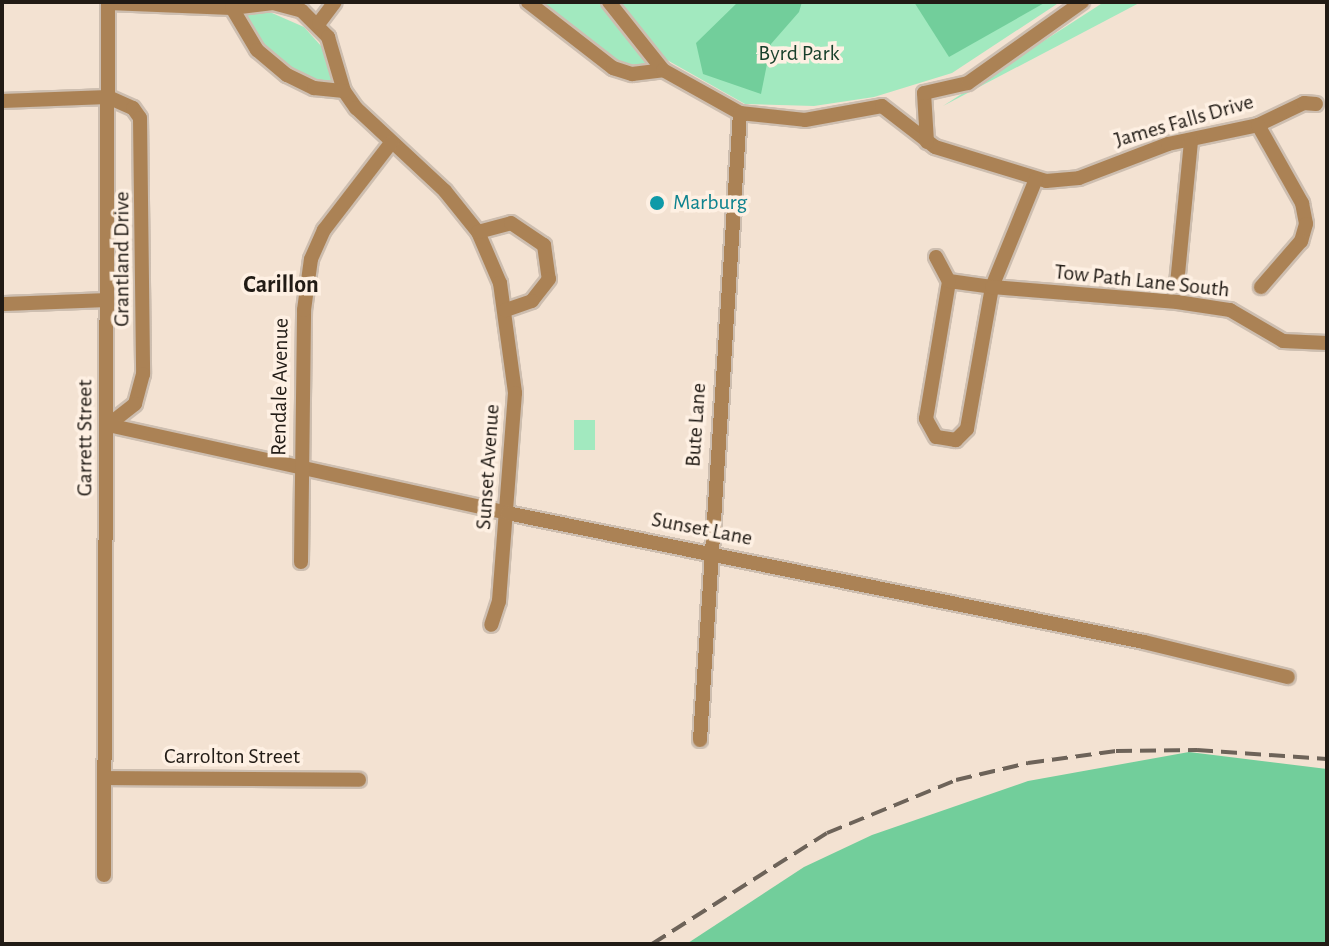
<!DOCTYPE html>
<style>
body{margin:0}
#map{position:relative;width:1329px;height:946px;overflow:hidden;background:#f3e2d2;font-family:"Alegreya Sans",sans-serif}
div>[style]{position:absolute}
.green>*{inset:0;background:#a2e9bf;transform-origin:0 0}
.forest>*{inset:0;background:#72ce9b}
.roads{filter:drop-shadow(2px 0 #cdbeb0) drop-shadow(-2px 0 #cdbeb0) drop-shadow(0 2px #cdbeb0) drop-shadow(0 -2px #cdbeb0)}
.street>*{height:14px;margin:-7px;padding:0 7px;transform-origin:7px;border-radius:7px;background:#ab8255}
.rail>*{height:4px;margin-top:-2px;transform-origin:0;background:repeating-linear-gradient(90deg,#6d6359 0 16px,transparent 0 24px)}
.dots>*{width:22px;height:22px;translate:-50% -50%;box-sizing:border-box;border:4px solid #fef0e3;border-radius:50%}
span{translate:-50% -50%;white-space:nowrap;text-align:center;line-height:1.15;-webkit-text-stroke:7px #fef0e3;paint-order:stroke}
.park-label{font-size:22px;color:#173f2a}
.street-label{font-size:22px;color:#211b15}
.culture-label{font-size:22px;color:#0d838f}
.left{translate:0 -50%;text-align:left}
.neighbourhood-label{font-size:24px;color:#211b15;font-weight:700}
.frame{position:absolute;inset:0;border:4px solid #211b15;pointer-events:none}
</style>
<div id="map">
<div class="green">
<i style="clip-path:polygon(538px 2px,1060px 2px,952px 73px,874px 97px,814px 106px,745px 104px,667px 60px,643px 66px,617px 62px)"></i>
<i style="clip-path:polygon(1104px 2px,1141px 2px,943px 106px)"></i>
<i style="clip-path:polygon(240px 13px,272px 13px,304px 27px,322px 47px,334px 87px,300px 78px,267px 55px)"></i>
<i style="left:574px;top:420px;width:21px;height:30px"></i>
</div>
<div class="forest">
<i style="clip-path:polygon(738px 2px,802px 2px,799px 12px,771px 44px,761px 94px,703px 74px,696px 43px)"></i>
<i style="clip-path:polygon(914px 2px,1046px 2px,949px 57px)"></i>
<i style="clip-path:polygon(1189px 752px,1327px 769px,1327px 944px,688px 943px,804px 867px,872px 835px,1028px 781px)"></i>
</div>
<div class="roads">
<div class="street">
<i style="left:528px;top:2px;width:108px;rotate:37.8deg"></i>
<i style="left:613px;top:68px;width:20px;rotate:18deg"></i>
<i style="left:632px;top:74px;width:31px;rotate:-7deg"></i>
<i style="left:609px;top:2px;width:87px;rotate:51.5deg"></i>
<i style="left:663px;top:70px;width:88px;rotate:29.2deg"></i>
<i style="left:740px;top:113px;width:65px;rotate:6.1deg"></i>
<i style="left:805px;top:120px;width:78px;rotate:-10.3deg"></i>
<i style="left:882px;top:106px;width:67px;rotate:37.7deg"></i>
<i style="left:935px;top:147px;width:116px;rotate:17deg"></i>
<i style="left:1046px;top:181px;width:33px;rotate:-5deg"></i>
<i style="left:1079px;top:178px;width:95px;rotate:-20.9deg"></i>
<i style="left:1168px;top:144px;width:92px;rotate:-11.9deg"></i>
<i style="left:1258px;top:125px;width:51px;rotate:-25.6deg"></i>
<i style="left:1304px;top:103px;width:12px;rotate:5deg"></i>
<i style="left:108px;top:3px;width:124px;rotate:2.3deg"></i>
<i style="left:232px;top:8px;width:41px;rotate:-7deg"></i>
<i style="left:273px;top:3px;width:30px;rotate:15deg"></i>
<i style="left:302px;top:11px;width:37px;rotate:45deg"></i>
<i style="left:328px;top:37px;width:56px;rotate:73.5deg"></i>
<i style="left:344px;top:91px;width:21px;rotate:55deg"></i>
<i style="left:356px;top:108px;width:122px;rotate:43deg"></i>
<i style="left:445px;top:191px;width:53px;rotate:51.2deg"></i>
<i style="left:478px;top:232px;width:56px;rotate:66.7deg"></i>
<i style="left:500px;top:283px;width:111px;rotate:82.2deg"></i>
<i style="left:515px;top:393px;width:209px;rotate:94.4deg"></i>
<i style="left:499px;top:601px;width:25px;rotate:108deg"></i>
<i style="left:232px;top:8px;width:49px;rotate:59.2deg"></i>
<i style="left:257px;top:50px;width:39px;rotate:40deg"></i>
<i style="left:287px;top:75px;width:30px;rotate:26deg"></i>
<i style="left:314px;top:88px;width:30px;rotate:6deg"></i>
<i style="left:319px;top:23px;width:26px;rotate:-53deg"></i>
<i style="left:2px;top:101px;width:106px;rotate:-2.2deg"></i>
<i style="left:108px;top:97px;width:27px;rotate:24deg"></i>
<i style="left:133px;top:108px;width:12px;rotate:55deg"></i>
<i style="left:140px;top:118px;width:256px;rotate:89.3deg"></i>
<i style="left:143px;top:374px;width:31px;rotate:105deg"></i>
<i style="left:135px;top:404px;width:34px;rotate:142deg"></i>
<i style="left:1258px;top:125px;width:90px;rotate:60.6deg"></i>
<i style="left:1302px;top:203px;width:21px;rotate:79deg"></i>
<i style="left:1306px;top:224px;width:18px;rotate:106deg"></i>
<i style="left:1301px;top:241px;width:61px;rotate:131deg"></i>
<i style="left:927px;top:142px;width:49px;rotate:-93.5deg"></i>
<i style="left:924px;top:93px;width:45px;rotate:-12.8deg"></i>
<i style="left:968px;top:83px;width:140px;rotate:-35.4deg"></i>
<i style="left:1036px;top:179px;width:117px;rotate:112.2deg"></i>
<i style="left:992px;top:287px;width:144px;rotate:100deg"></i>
<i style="left:967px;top:429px;width:16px;rotate:135deg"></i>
<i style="left:956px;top:440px;width:20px;rotate:-171deg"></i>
<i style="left:936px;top:437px;width:21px;rotate:-119deg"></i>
<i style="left:926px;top:419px;width:140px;rotate:-80.5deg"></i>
<i style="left:949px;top:281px;width:43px;rotate:7.9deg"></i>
<i style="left:992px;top:287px;width:186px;rotate:4.6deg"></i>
<i style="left:1177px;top:302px;width:54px;rotate:8.6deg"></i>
<i style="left:1230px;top:310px;width:61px;rotate:30.3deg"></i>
<i style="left:1283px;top:341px;width:44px;rotate:2.6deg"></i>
<i style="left:478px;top:232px;width:34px;rotate:-15deg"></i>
<i style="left:511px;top:223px;width:40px;rotate:34deg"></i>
<i style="left:544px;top:245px;width:34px;rotate:82deg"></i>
<i style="left:549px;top:279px;width:28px;rotate:128deg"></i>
<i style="left:532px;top:301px;width:28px;rotate:161deg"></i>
<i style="left:936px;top:257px;width:27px;rotate:62deg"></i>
<i style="left:1177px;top:284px;width:144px;rotate:-84.4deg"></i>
<i style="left:2px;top:304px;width:105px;rotate:-2.2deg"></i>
<i style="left:108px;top:425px;width:409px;rotate:12.4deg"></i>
<i style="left:507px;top:513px;width:650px;rotate:11.45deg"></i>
<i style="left:1144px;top:642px;width:148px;rotate:13.7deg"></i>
<i style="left:301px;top:562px;width:252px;rotate:-89.3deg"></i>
<i style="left:304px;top:310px;width:51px;rotate:-82.2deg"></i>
<i style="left:311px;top:259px;width:32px;rotate:-66deg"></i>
<i style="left:324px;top:230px;width:110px;rotate:-52.4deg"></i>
<i style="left:700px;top:740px;width:628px;rotate:-86.35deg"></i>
<i style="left:104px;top:778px;width:255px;rotate:0.4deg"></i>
<i style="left:104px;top:875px;width:873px;rotate:-89.74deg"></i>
</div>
</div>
<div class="rail">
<i style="left:652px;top:944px;width:207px;rotate:-32.4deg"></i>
<i style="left:827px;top:833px;width:139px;rotate:-22.3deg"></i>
<i style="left:956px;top:780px;width:74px;rotate:-13.3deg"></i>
<i style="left:1028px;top:763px;width:89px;rotate:-7.8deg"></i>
<i style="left:1116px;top:751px;width:81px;rotate:-0.7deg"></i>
<i style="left:1197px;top:750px;width:130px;rotate:4deg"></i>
</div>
<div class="dots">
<i style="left:657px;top:203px;background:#0f9aa8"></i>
</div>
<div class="park-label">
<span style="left:799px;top:54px">Byrd Park</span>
</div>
<div class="street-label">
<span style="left:1184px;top:121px;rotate:-16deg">James Falls Drive</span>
<span style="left:122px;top:259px;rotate:-90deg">Grantland Drive</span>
<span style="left:1142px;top:281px;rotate:6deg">Tow Path Lane South</span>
<span style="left:280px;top:387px;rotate:-89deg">Rendale Avenue</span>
<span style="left:696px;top:425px;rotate:-86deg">Bute Lane</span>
<span style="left:85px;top:438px;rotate:-90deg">Garrett Street</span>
<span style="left:488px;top:467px;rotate:-86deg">Sunset Avenue</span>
<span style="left:702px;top:529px;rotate:11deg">Sunset Lane</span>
<span style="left:232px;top:757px">Carrolton Street</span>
</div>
<div class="culture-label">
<span class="left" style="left:673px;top:203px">Marburg</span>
</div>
<div class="neighbourhood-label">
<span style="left:281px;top:286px">Carillon</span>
</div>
<div class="frame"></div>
</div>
